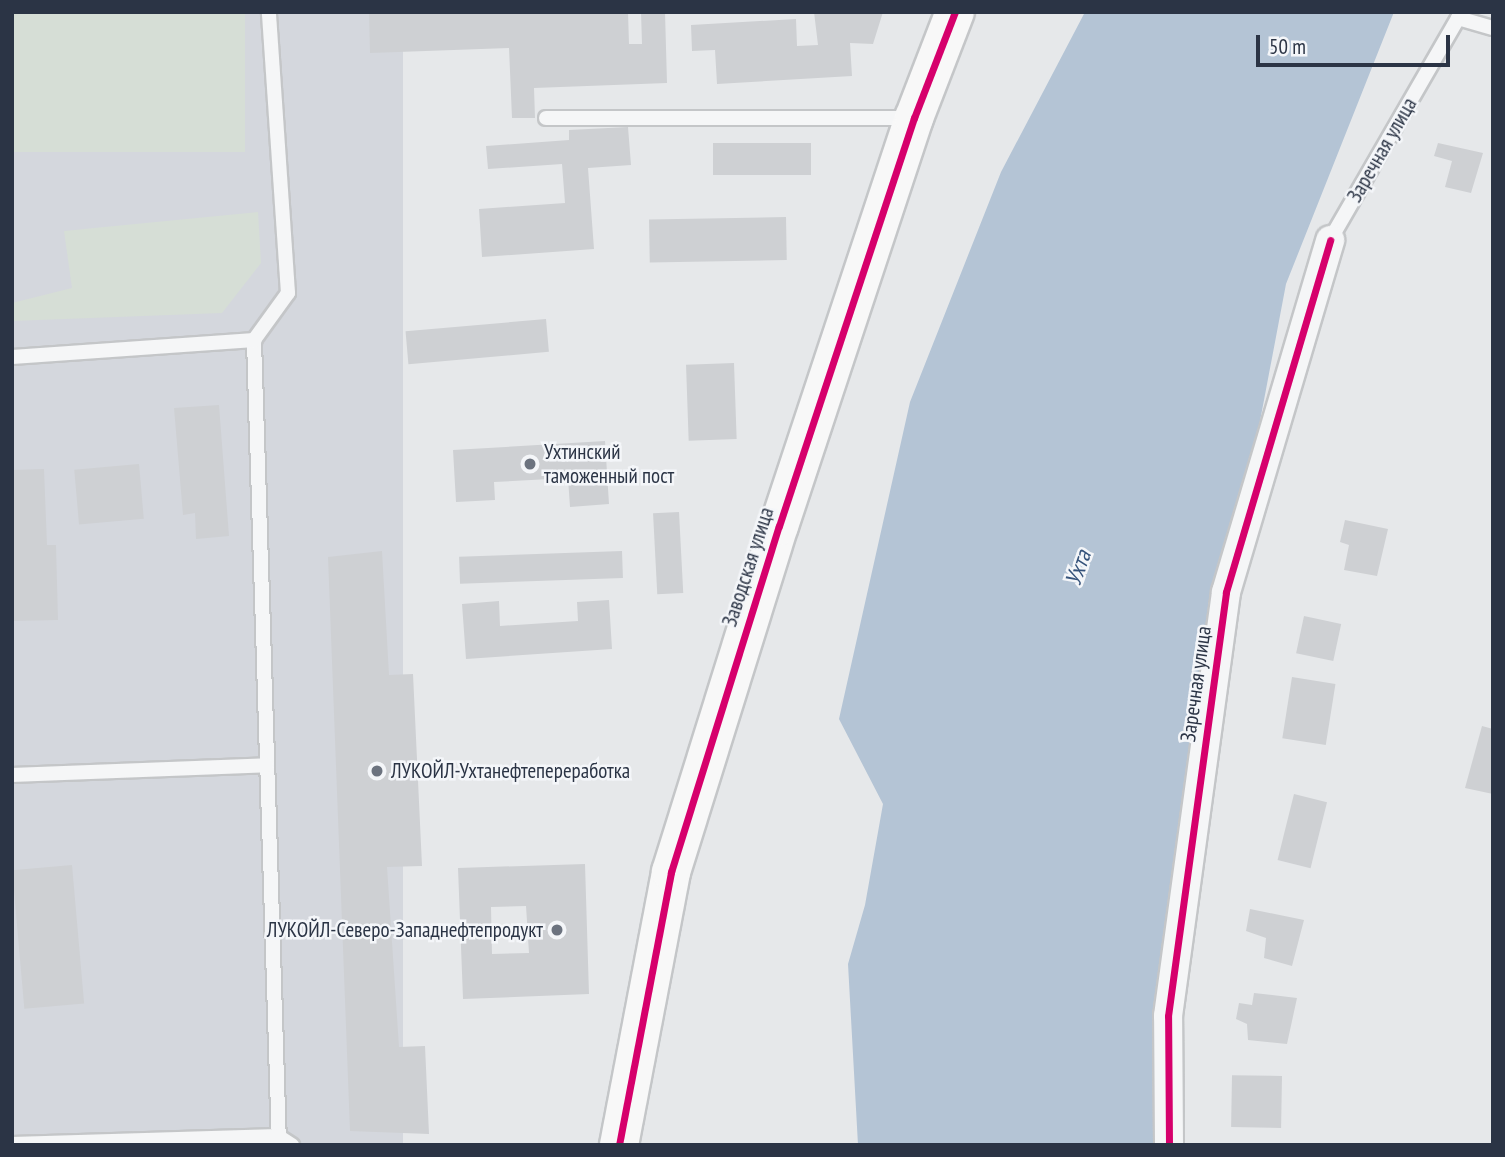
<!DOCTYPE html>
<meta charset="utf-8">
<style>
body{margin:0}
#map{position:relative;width:1505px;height:1157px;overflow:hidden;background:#e6e8ea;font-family:"PT Sans Narrow",sans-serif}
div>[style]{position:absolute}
.built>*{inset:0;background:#d4d7dd;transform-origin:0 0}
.green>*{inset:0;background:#d6ded6;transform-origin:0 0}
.water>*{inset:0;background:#b4c4d5}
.building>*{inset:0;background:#ced0d3;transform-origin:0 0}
.roads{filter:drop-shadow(2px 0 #c4c6c8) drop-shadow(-2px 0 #c4c6c8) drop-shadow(0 2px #c4c6c8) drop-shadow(0 -2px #c4c6c8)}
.lane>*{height:14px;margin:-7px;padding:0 7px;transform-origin:7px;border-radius:7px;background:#f5f6f7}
.street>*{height:28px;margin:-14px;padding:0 14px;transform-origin:14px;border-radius:14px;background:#f5f6f7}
.secondary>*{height:38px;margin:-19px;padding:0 19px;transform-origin:19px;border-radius:19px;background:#f8f8f8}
.cycleway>*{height:7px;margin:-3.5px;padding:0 3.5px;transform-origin:3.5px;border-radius:3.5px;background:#d6006c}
.dots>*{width:19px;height:19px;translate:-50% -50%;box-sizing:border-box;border:4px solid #f4f6f9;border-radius:50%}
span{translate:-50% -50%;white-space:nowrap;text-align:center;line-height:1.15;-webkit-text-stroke:5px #f4f6f9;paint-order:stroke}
.street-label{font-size:21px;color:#2b3445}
.poi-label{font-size:21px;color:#2b3445}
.left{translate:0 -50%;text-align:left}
.right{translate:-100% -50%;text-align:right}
.water-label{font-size:23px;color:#34527a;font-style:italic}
.frame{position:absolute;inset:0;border:14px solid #2b3445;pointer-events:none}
.scale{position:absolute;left:1256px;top:35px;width:194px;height:32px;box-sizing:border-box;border:4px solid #2b3445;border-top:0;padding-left:9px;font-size:21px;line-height:24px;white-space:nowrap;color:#2b3445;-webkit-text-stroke:5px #f4f6f9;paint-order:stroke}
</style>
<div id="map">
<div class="built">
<i style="left:12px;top:12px;width:391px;height:1133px"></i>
</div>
<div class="green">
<i style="left:12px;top:12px;width:233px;height:140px"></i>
<i style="clip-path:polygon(258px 212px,261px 263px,222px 313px,12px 321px,12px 303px,72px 288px,64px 231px)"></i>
</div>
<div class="water">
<i style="clip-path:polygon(1085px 12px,1394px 12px,1286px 284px,1257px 437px,1223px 561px,1157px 1014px,1155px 1145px,858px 1145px,848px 964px,865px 905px,883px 804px,839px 719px,910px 402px,1001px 172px)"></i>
</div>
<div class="building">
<i style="clip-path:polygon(369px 12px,628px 12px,629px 44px,642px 44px,641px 12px,665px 12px,667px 83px,534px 88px,535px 118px,512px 118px,509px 48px,370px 53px)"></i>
<i style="clip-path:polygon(814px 12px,883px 12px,873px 44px,850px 43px,852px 76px,717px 84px,715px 50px,692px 51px,691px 25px,796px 19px,797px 46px,818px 45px)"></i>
<i style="clip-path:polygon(628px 127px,631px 165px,588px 168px,594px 249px,482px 257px,479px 209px,565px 203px,562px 164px,488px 169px,486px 146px,569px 140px,569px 130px)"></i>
<i style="left:811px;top:143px;width:32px;height:98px;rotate:90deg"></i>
<i style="clip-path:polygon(1438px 143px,1483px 153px,1471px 193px,1445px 187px,1452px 161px,1434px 156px)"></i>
<i style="left:786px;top:217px;width:43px;height:137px;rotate:89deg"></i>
<i style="left:546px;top:319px;width:33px;height:141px;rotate:85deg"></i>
<i style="left:734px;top:363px;width:76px;height:48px;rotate:88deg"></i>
<i style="clip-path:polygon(219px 405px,229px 536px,196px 539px,195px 513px,183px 515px,174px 408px)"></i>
<i style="clip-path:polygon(605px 441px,609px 504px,570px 507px,568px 478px,494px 482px,495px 500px,456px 502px,453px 450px)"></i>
<i style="left:139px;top:464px;width:55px;height:65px;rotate:85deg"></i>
<i style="clip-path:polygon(44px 469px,47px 545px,56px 545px,58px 620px,12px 621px,12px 470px)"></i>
<i style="left:679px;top:512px;width:81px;height:26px;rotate:87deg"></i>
<i style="clip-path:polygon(1345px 520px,1388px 529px,1377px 576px,1344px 570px,1349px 545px,1340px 542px)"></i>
<i style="clip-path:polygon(382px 551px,389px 675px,413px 674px,422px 866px,387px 867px,399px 1047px,425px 1046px,429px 1134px,350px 1131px,328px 557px)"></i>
<i style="left:622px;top:551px;width:27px;height:163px;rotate:88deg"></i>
<i style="clip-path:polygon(609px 600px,612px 649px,466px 659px,462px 604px,499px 601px,500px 626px,578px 621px,577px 602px)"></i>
<i style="left:1304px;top:616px;width:38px;height:38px;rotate:12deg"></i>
<i style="left:1292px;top:677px;width:44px;height:62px;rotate:9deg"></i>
<i style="clip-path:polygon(1482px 726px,1493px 729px,1493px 794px,1465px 788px)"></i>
<i style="left:1294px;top:794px;width:34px;height:68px;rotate:14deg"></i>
<i style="clip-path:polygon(evenodd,585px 864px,589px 994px,463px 999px,458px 868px,585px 864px,526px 906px,529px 953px,492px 954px,491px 907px,526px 906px)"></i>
<i style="left:72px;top:865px;width:139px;height:60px;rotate:85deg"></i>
<i style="clip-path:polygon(1250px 909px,1304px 920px,1292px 966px,1264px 958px,1266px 938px,1246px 931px)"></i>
<i style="clip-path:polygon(1254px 993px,1297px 998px,1287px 1044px,1248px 1040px,1247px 1024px,1236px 1019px,1239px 1003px,1252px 1005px)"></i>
<i style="left:1282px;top:1076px;width:52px;height:50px;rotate:91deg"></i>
</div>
<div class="roads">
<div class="lane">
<i style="left:546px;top:118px;width:367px"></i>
<i style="left:1330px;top:240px;width:256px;rotate:-60deg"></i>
<i style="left:1458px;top:18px;width:36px;rotate:16deg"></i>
<i style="left:254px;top:340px;width:805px;rotate:88.22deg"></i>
<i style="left:12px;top:357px;width:243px;rotate:-4deg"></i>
<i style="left:254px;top:340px;width:58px;rotate:-54.1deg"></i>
<i style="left:288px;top:293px;width:282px;rotate:-93.9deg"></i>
<i style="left:12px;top:775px;width:255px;rotate:-2.2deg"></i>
<i style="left:12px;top:1144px;width:266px;rotate:-1.7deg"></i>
<i style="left:278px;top:1136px;width:17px;rotate:33deg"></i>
</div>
<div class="street">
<i style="left:1169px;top:1145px;width:129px;rotate:-90.4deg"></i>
<i style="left:1168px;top:1016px;width:428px;rotate:-82.2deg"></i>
<i style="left:1226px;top:592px;width:367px;rotate:-73.5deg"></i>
</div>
<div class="secondary">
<i style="left:619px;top:1145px;width:278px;rotate:-79.2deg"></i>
<i style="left:671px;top:872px;width:362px;rotate:-72.7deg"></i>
<i style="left:779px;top:526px;width:430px;rotate:-71.7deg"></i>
<i style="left:914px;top:118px;width:114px;rotate:-68.9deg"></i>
</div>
</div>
<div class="cycleway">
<i style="left:619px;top:1145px;width:278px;rotate:-79.2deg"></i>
<i style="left:671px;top:872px;width:362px;rotate:-72.7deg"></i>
<i style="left:779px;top:526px;width:430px;rotate:-71.7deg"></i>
<i style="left:914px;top:118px;width:114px;rotate:-68.9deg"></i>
<i style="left:1169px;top:1145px;width:129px;rotate:-90.4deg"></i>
<i style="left:1168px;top:1016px;width:428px;rotate:-82.2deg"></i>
<i style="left:1226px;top:592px;width:367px;rotate:-73.5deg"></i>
</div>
<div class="dots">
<i style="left:530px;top:464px;background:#6c737f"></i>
<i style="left:377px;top:771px;background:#6c737f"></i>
<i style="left:557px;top:930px;background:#6c737f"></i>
</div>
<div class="street-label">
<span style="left:1382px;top:150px;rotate:-60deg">Заречная улица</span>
<span style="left:748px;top:567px;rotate:-72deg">Заводская улица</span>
<span style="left:1196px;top:684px;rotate:-82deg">Заречная улица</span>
</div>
<div class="poi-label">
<span class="left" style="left:544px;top:464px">Ухтинский<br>таможенный пост</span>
<span class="left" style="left:391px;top:771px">ЛУКОЙЛ-Ухтанефтепереработка</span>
<span class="right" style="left:543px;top:930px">ЛУКОЙЛ-Северо-Западнефтепродукт</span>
</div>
<div class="water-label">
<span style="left:1078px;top:568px;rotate:-71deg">Ухта</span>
</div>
<div class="frame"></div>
<div class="scale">50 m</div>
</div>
